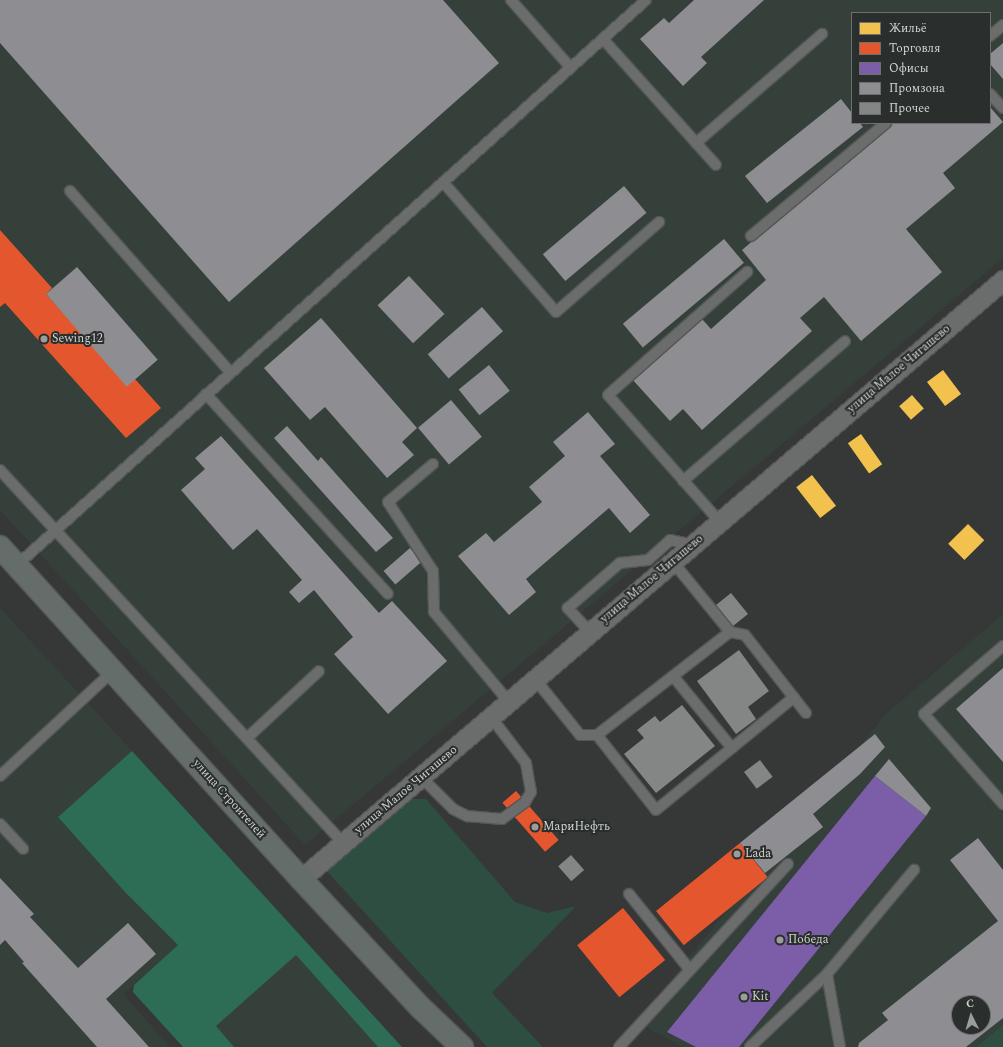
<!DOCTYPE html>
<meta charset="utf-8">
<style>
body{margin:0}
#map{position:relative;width:1003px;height:1047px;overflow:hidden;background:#353837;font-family:Spectral,serif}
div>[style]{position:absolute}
.built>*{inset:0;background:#35403b}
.green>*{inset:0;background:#2d4e41}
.forest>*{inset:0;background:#2d6d56}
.homes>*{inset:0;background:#f2c14e;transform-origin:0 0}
.shops>*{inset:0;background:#e4572e;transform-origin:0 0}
.offices>*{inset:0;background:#7b5ea7}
.industry>*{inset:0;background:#8d8d92;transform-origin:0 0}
.building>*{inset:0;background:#848685;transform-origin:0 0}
.roads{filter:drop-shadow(1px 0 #545655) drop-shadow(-1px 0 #545655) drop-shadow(0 1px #545655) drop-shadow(0 -1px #545655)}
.service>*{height:10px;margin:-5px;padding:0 5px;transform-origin:5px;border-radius:5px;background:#6b6c6c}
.minor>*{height:19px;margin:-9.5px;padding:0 9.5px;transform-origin:9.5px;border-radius:9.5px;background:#6b6c6c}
.primary>*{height:22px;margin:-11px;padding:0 11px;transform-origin:11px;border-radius:11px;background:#656d6a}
.dots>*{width:11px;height:11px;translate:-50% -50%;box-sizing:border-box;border:2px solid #2a2f2d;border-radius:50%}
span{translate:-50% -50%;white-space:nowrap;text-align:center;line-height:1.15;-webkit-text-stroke:4px #2a2f2d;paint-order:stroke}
.poi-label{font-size:12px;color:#d0d3d1}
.left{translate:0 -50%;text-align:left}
.street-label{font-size:12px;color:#d0d3d1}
.legend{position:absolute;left:851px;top:12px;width:140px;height:112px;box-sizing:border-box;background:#2a2f2d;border:1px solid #6c716f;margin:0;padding:5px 7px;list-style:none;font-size:12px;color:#d0d3d1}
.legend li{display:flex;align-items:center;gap:8px;height:20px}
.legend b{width:20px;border:1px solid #6c716f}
.north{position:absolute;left:951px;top:995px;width:40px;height:40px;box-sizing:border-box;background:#2a2f2d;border:1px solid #6c716f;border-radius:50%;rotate:355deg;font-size:11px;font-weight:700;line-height:16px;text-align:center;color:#d0d3d1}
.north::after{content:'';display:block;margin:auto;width:14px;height:18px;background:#9a9d9b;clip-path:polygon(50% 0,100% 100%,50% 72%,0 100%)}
</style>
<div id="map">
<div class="built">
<i style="clip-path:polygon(evenodd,0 0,1003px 0,1003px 258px,305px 845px,0 510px,0 0,852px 13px,990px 13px,990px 123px,852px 123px,852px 13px)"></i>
<i style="clip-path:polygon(0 608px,132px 751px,58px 817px,125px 892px,178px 945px,123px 994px,170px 1047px,0 1047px)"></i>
<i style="clip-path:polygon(evenodd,1003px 614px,1003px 1025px,976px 1047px,683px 1047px,637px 1022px,886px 714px,1003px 614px,959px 1003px,983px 1003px,983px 1027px,959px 1027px,959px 1003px)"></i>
<i style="clip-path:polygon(296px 955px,378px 1047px,234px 1047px,216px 1026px)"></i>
</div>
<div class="green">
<i style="clip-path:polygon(409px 799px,426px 799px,515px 902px,547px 913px,576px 906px,492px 993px,543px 1047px,487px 1047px,325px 869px)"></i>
<i style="clip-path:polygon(1003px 1025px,1003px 1047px,976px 1047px)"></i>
</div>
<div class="forest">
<i style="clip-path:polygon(132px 751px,402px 1047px,378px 1047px,296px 955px,216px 1026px,234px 1047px,183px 1047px,133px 992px,134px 985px,178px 945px,125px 892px,58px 817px)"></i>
</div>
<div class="homes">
<i style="left:943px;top:370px;width:30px;height:20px;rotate:53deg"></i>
<i style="left:912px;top:395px;width:18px;height:17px;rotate:49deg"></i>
<i style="left:861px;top:434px;width:37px;height:16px;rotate:55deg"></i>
<i style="left:812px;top:475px;width:39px;height:20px;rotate:52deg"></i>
<i style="left:968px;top:524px;width:23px;height:28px;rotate:45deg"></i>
</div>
<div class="shops">
<i style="clip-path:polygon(0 230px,52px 288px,46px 294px,128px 385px,135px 379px,161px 408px,126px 438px,5px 303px,0 307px)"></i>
<i style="left:516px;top:791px;width:65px;height:18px;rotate:49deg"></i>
<i style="left:740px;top:843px;width:44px;height:108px;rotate:51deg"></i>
<i style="left:623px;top:908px;width:67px;height:59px;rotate:51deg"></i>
</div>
<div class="offices">
<i style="clip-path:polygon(875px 776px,926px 816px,739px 1047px,696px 1047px,667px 1032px)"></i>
</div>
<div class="industry">
<i style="clip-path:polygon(0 0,443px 0,499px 63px,229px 302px,0 43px)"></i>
<i style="clip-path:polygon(694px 0,764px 0,701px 57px,707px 63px,683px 86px,640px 39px,664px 18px,669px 23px)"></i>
<i style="clip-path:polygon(1003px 43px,1003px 79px,990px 64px,990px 54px)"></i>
<i style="clip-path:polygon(841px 99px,852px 113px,852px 123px,860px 123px,863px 127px,767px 203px,745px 176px)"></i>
<i style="clip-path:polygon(990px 107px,1003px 122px,943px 173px,955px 188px,906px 229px,942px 272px,861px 341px,824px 297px,800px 318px,812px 331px,702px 430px,683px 409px,670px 421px,632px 379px,701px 318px,711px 329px,766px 280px,742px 250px,892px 123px,990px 123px)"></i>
<i style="left:624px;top:186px;width:35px;height:106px;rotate:50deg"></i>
<i style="left:724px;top:239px;width:31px;height:132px;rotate:50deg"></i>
<i style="left:77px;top:267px;width:123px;height:41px;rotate:49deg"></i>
<i style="left:409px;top:276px;width:52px;height:43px;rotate:47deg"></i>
<i style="left:482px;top:307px;width:32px;height:72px;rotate:49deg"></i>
<i style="clip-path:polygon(321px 318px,417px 428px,402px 442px,414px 455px,387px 478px,325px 407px,310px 420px,264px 368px)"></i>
<i style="left:489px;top:365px;width:33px;height:39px;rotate:51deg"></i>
<i style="left:451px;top:400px;width:48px;height:43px;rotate:50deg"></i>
<i style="clip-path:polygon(588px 412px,615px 444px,600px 456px,650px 515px,630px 533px,609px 508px,526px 579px,536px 592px,509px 615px,458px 556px,486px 533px,494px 542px,542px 502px,529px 487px,565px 456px,553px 442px)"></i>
<i style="clip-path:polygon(287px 426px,318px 461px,321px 457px,393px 538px,376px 552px,274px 438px)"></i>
<i style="clip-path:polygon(221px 436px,379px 613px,392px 601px,447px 661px,388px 714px,334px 654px,353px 637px,314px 590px,299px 603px,289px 592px,302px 580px,257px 529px,233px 550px,181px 490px,205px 469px,195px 458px)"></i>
<i style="left:410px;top:548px;width:18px;height:35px;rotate:49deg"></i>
<i style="clip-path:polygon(1003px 668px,1003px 762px,956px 709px)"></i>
<i style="clip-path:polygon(875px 734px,885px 747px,860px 774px,813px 814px,823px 827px,765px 873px,740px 843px)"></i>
<i style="clip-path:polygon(889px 759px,931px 808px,926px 816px,875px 776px)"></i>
<i style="clip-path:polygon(evenodd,978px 838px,1003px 870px,1003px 1018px,966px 1047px,858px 1047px,859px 1043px,888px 1020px,882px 1013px,998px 921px,950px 860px,978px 838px,959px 1003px,983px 1003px,983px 1027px,959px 1027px,959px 1003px)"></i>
<i style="clip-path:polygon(0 878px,34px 914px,30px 917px,78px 968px,128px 923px,156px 954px,106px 999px,149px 1047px,97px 1047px,22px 963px,24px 962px,5px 940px,0 945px)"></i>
</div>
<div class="building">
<i style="left:731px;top:593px;width:27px;height:22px;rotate:51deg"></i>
<i style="clip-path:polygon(739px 650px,769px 691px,748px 707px,756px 719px,736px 734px,697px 681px)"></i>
<i style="clip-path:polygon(682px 705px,715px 746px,656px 793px,624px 754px,644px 738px,637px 730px,655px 716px,660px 722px)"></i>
<i style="left:760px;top:760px;width:21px;height:20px;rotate:53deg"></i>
<i style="left:571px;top:855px;width:20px;height:17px;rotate:49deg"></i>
</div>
<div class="roads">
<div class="service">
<i style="left:511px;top:0;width:89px;rotate:48.6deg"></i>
<i style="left:990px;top:36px;width:17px;rotate:-40deg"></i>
<i style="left:603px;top:39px;width:169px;rotate:48.1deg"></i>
<i style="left:990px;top:94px;width:19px;rotate:47deg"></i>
<i style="left:696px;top:143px;width:167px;rotate:-40.9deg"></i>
<i style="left:443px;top:182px;width:172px;rotate:49deg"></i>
<i style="left:556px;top:312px;width:137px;rotate:-41.1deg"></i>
<i style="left:70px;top:191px;width:242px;rotate:48.5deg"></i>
<i style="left:751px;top:236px;width:176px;rotate:-39.9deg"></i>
<i style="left:206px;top:394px;width:270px;rotate:47.7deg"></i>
<i style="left:433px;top:464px;width:59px;rotate:139.8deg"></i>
<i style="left:388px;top:502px;width:82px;rotate:56.9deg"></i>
<i style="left:433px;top:571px;width:41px;rotate:88.6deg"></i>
<i style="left:434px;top:612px;width:117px;rotate:50.2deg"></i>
<i style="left:0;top:470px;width:507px;rotate:47.4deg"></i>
<i style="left:683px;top:481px;width:214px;rotate:-40.8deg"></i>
<i style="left:720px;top:522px;width:169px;rotate:-131.4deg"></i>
<i style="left:608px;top:395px;width:186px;rotate:-41.5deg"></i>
<i style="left:673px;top:562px;width:90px;rotate:50.8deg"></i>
<i style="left:17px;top:565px;width:845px;rotate:-41.93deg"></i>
<i style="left:590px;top:632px;width:33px;rotate:-133deg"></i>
<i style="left:568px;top:608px;width:69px;rotate:-40.9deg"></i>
<i style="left:620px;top:563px;width:28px;rotate:-6deg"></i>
<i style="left:648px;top:560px;width:30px;rotate:-42deg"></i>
<i style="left:670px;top:540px;width:24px;rotate:12deg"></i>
<i style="left:1003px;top:646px;width:104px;rotate:139.3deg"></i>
<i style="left:924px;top:714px;width:120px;rotate:48.7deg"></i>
<i style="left:673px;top:676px;width:93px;rotate:50.7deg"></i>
<i style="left:535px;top:679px;width:72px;rotate:51.2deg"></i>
<i style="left:580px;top:735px;width:17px"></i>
<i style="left:597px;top:735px;width:168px;rotate:-37.8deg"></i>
<i style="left:730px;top:632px;width:15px;rotate:11deg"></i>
<i style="left:745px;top:635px;width:99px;rotate:52deg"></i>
<i style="left:597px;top:735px;width:95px;rotate:51.8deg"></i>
<i style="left:656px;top:810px;width:178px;rotate:-39.3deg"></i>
<i style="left:247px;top:738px;width:98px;rotate:-42.9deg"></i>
<i style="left:0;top:776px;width:154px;rotate:-42.9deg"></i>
<i style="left:421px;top:777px;width:45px;rotate:45deg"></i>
<i style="left:453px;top:809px;width:16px;rotate:27deg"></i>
<i style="left:467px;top:816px;width:35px;rotate:5deg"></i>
<i style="left:502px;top:819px;width:29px;rotate:-36deg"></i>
<i style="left:525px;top:802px;width:12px;rotate:-59deg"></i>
<i style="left:531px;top:792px;width:29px;rotate:-100deg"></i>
<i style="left:526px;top:763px;width:58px;rotate:-127.3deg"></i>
<i style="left:0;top:824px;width:34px;rotate:47deg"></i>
<i style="left:629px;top:894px;width:97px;rotate:51.2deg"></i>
<i style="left:827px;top:974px;width:74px;rotate:79.9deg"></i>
<i style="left:619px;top:1047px;width:249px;rotate:-47.3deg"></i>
<i style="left:750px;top:1047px;width:106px;rotate:-43.5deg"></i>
<i style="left:827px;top:974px;width:136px;rotate:-50.1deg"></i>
</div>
<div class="minor">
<i style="left:301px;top:879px;width:923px;rotate:-40.47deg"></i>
</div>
<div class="primary">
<i style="left:0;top:547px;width:448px;rotate:47.8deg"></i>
<i style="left:301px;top:879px;width:176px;rotate:47.1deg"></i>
<i style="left:421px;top:1008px;width:57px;rotate:43.6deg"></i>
</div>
</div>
<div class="dots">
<i style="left:44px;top:339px;background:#9a9d9b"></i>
<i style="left:535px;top:827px;background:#9a9d9b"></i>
<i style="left:737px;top:854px;background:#9a9d9b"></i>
<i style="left:780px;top:940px;background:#9a9d9b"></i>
<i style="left:744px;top:997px;background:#9a9d9b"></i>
</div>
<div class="poi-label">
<span class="left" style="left:52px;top:339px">Sewing12</span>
<span class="left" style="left:543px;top:827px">МариНефть</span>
<span class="left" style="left:745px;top:854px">Lada</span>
<span class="left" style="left:788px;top:940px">Победа</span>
<span class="left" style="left:752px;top:997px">Kit</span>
</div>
<div class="street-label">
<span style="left:899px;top:369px;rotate:-40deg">улица Малое Чигашево</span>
<span style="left:652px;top:579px;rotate:-40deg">улица Малое Чигашево</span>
<span style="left:406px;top:790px;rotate:-40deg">улица Малое Чигашево</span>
<span style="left:229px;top:799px;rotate:48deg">улица Строителей</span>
</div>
<ul class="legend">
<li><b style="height:11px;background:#f2c14e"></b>Жильё</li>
<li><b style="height:11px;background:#e4572e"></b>Торговля</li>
<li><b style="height:11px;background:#7b5ea7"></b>Офисы</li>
<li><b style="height:11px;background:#8d8d92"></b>Промзона</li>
<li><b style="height:11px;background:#848685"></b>Прочее</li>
</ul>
<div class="north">С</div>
</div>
